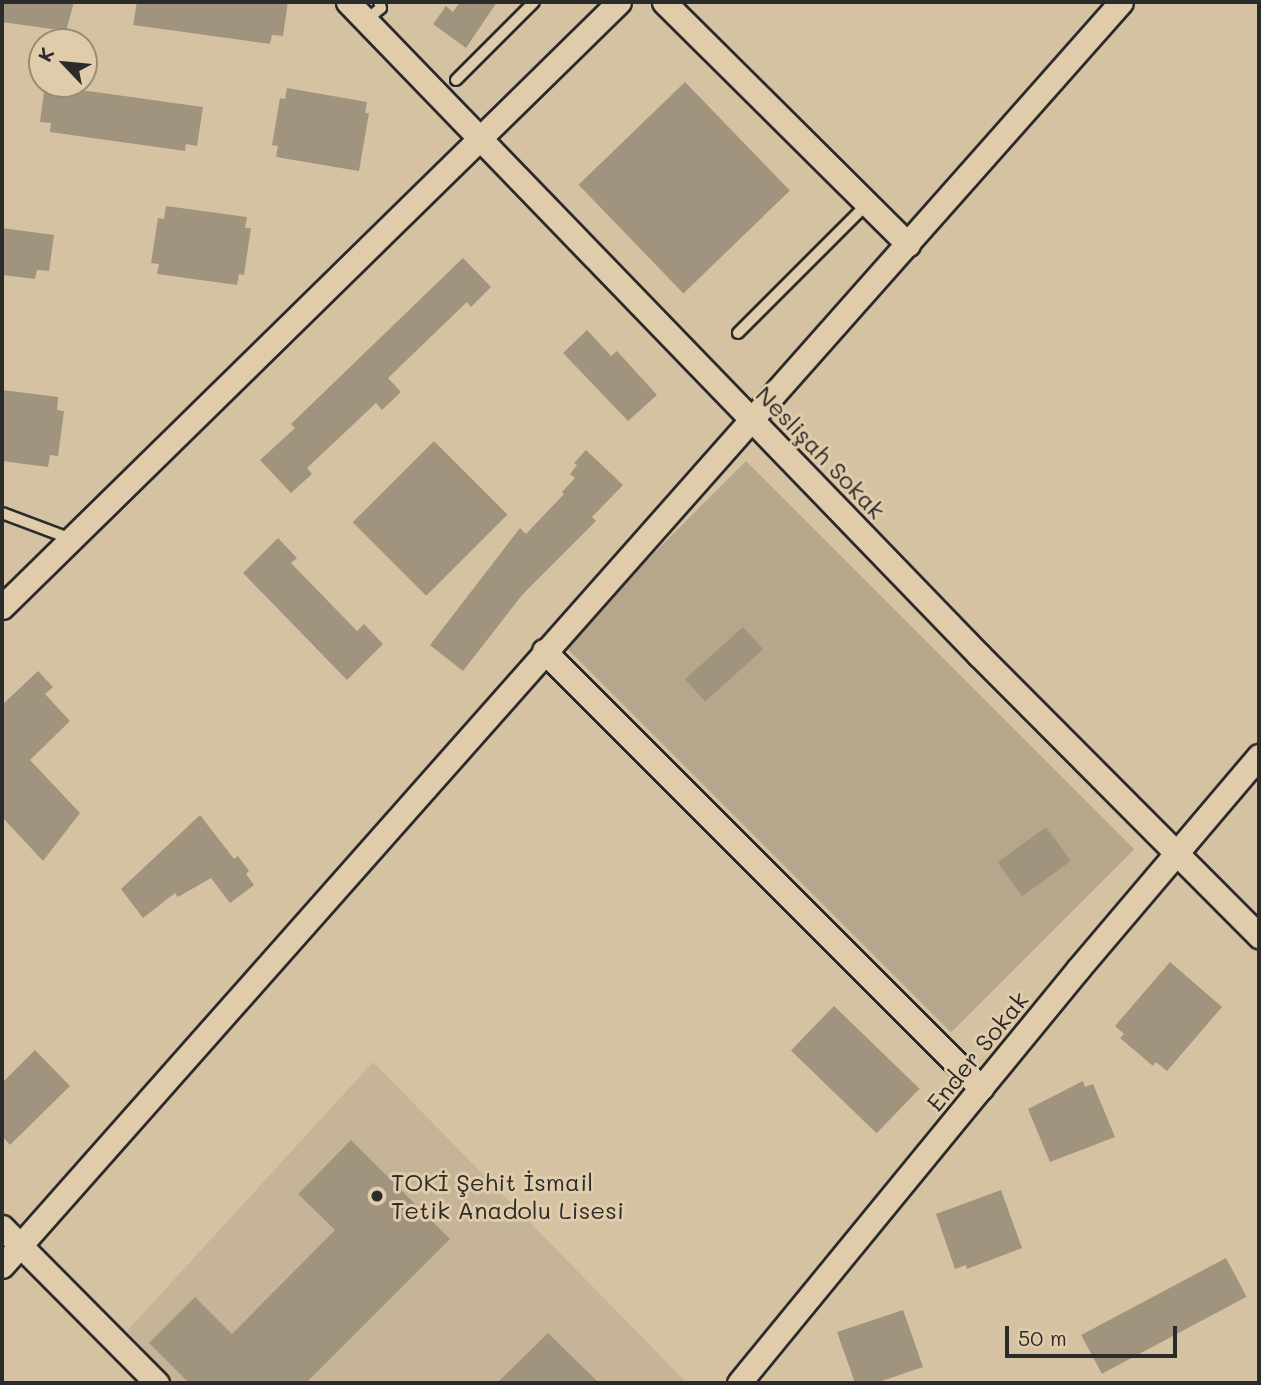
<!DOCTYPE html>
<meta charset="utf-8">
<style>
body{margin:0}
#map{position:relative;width:1261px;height:1385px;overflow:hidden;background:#d5c2a2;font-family:Mali,sans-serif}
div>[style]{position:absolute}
.built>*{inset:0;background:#c5b497}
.green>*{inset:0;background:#b5a68c;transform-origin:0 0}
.building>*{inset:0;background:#a1947e;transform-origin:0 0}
.roads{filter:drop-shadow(2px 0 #2b2b2b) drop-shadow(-2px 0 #2b2b2b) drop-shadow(0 2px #2b2b2b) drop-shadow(0 -2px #2b2b2b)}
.service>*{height:10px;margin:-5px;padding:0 5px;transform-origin:5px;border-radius:5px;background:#e0ccaa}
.minor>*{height:23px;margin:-11.5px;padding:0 11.5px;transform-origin:11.5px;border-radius:11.5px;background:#e0ccaa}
.dots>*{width:19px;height:19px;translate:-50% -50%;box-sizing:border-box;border:4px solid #e0ccaa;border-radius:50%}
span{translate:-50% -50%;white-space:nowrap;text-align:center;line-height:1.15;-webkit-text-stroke:6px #e0ccaa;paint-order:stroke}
.street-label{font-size:24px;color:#2b2b2b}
.poi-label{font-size:24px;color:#2b2b2b}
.left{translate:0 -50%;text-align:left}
.frame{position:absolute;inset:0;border:4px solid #2b2b2b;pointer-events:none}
.north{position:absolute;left:28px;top:28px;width:70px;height:70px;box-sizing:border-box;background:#e0ccaa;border:2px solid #988c77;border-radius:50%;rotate:296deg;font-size:19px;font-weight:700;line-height:28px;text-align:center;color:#2b2b2b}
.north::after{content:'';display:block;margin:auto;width:24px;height:32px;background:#2b2b2b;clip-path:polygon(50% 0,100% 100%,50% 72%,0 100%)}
.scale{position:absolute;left:1005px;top:1326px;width:172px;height:32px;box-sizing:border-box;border:4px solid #2b2b2b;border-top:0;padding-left:9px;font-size:21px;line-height:24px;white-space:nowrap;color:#2b2b2b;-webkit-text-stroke:5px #e0ccaa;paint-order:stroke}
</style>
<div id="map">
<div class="built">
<i style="clip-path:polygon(373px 1062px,687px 1383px,175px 1383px,127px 1331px)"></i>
</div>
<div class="green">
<i style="left:746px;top:461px;width:549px;height:259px;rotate:45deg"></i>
</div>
<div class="building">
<i style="clip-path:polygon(2px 2px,74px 2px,66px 31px,2px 22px)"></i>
<i style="clip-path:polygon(137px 2px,288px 2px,283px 36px,272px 35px,270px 44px,133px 25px)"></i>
<i style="clip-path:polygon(460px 2px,497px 2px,466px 48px,433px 24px,446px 6px,453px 12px)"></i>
<i style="left:685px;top:82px;width:151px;height:148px;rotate:46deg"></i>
<i style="clip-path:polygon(45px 85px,203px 107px,197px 146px,186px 144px,185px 151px,50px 132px,51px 123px,40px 122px)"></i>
<i style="clip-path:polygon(287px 88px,367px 102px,365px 113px,369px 113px,359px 171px,276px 157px,278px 146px,272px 145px,280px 98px,285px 99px)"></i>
<i style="clip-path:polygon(166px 206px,247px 217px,245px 228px,251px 228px,244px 275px,239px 274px,237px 285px,157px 274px,159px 264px,151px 263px,158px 218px,164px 219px)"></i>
<i style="clip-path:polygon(2px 228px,54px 235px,49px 271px,37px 270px,35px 279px,2px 275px)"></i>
<i style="clip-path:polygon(463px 258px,491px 287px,471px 307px,467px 302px,388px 378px,401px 392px,382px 410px,376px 403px,307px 468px,312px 474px,291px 493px,260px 460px,295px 428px,291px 424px)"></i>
<i style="clip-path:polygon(587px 330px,611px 356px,617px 351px,657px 395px,628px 421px,563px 353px)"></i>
<i style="clip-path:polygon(2px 390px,58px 397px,57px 410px,64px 411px,58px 456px,50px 455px,48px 467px,2px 461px)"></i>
<i style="left:434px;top:441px;width:104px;height:115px;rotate:45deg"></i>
<i style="clip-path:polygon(586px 450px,623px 485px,592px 517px,596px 521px,522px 595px,463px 671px,430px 645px,520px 528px,526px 534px,564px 494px,562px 492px,575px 478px,570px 474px,577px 465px,574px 463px)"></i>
<i style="clip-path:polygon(278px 538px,297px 558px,291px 563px,357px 631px,364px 624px,383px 644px,347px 680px,243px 573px)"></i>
<i style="left:743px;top:627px;width:30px;height:78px;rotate:48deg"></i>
<i style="clip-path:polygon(38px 671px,53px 687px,45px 694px,70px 721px,30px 760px,80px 813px,43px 861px,2px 817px,2px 705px)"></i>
<i style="clip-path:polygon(200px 815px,234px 859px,238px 856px,249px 871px,246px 874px,254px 885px,230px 903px,211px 878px,178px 897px,175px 893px,143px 918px,121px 889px)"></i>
<i style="left:1046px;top:827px;width:42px;height:60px;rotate:54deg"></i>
<i style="clip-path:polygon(1170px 962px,1222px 1007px,1167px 1071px,1156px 1062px,1153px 1066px,1120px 1038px,1124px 1034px,1115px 1026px)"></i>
<i style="left:834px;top:1006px;width:119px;height:62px;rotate:44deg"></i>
<i style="clip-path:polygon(35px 1050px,70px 1086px,10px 1145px,2px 1136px,2px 1083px)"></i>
<i style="clip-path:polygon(1083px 1081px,1085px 1087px,1093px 1084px,1115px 1137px,1050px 1162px,1028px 1109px)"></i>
<i style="clip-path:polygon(351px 1140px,450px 1239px,306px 1383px,189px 1383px,149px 1343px,195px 1297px,232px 1334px,335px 1230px,298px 1194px)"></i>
<i style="clip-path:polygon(1001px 1190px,1022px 1248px,967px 1269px,966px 1265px,955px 1269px,936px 1214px)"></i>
<i style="left:1226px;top:1258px;width:44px;height:164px;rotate:62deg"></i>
<i style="clip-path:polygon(903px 1310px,923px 1367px,876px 1383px,855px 1383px,837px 1332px)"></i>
<i style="clip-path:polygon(548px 1333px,599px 1383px,497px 1383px)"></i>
</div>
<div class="roads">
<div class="service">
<i style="left:366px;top:20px;width:19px;rotate:-39deg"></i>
<i style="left:381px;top:8px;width:6px;rotate:-108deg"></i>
<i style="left:456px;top:80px;width:110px;rotate:-45deg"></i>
<i style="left:738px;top:333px;width:180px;rotate:-45deg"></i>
<i style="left:2px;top:513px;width:74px;rotate:20.6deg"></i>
</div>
<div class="minor">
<i style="left:348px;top:2px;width:908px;rotate:45.98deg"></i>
<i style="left:979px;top:655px;width:397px;rotate:45.1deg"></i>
<i style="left:664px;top:2px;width:344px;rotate:44.8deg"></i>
<i style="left:2px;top:607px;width:864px;rotate:-44.44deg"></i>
<i style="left:544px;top:651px;width:618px;rotate:45deg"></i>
<i style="left:2px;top:1227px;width:220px;rotate:45.2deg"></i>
<i style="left:2px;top:1266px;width:1688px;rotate:-48.48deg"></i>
<i style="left:739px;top:1383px;width:536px;rotate:-50.67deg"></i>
<i style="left:1079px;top:968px;width:278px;rotate:-49.7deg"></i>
</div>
</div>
<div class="dots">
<i style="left:377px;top:1196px;background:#2b2b2b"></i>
</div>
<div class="street-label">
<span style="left:821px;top:452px;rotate:46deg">Neslişah Sokak</span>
<span style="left:977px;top:1051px;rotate:-51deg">Ender Sokak</span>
</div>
<div class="poi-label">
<span class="left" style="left:391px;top:1196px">TOKİ Şehit İsmail<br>Tetik Anadolu Lisesi</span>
</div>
<div class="frame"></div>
<div class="north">K</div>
<div class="scale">50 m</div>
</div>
